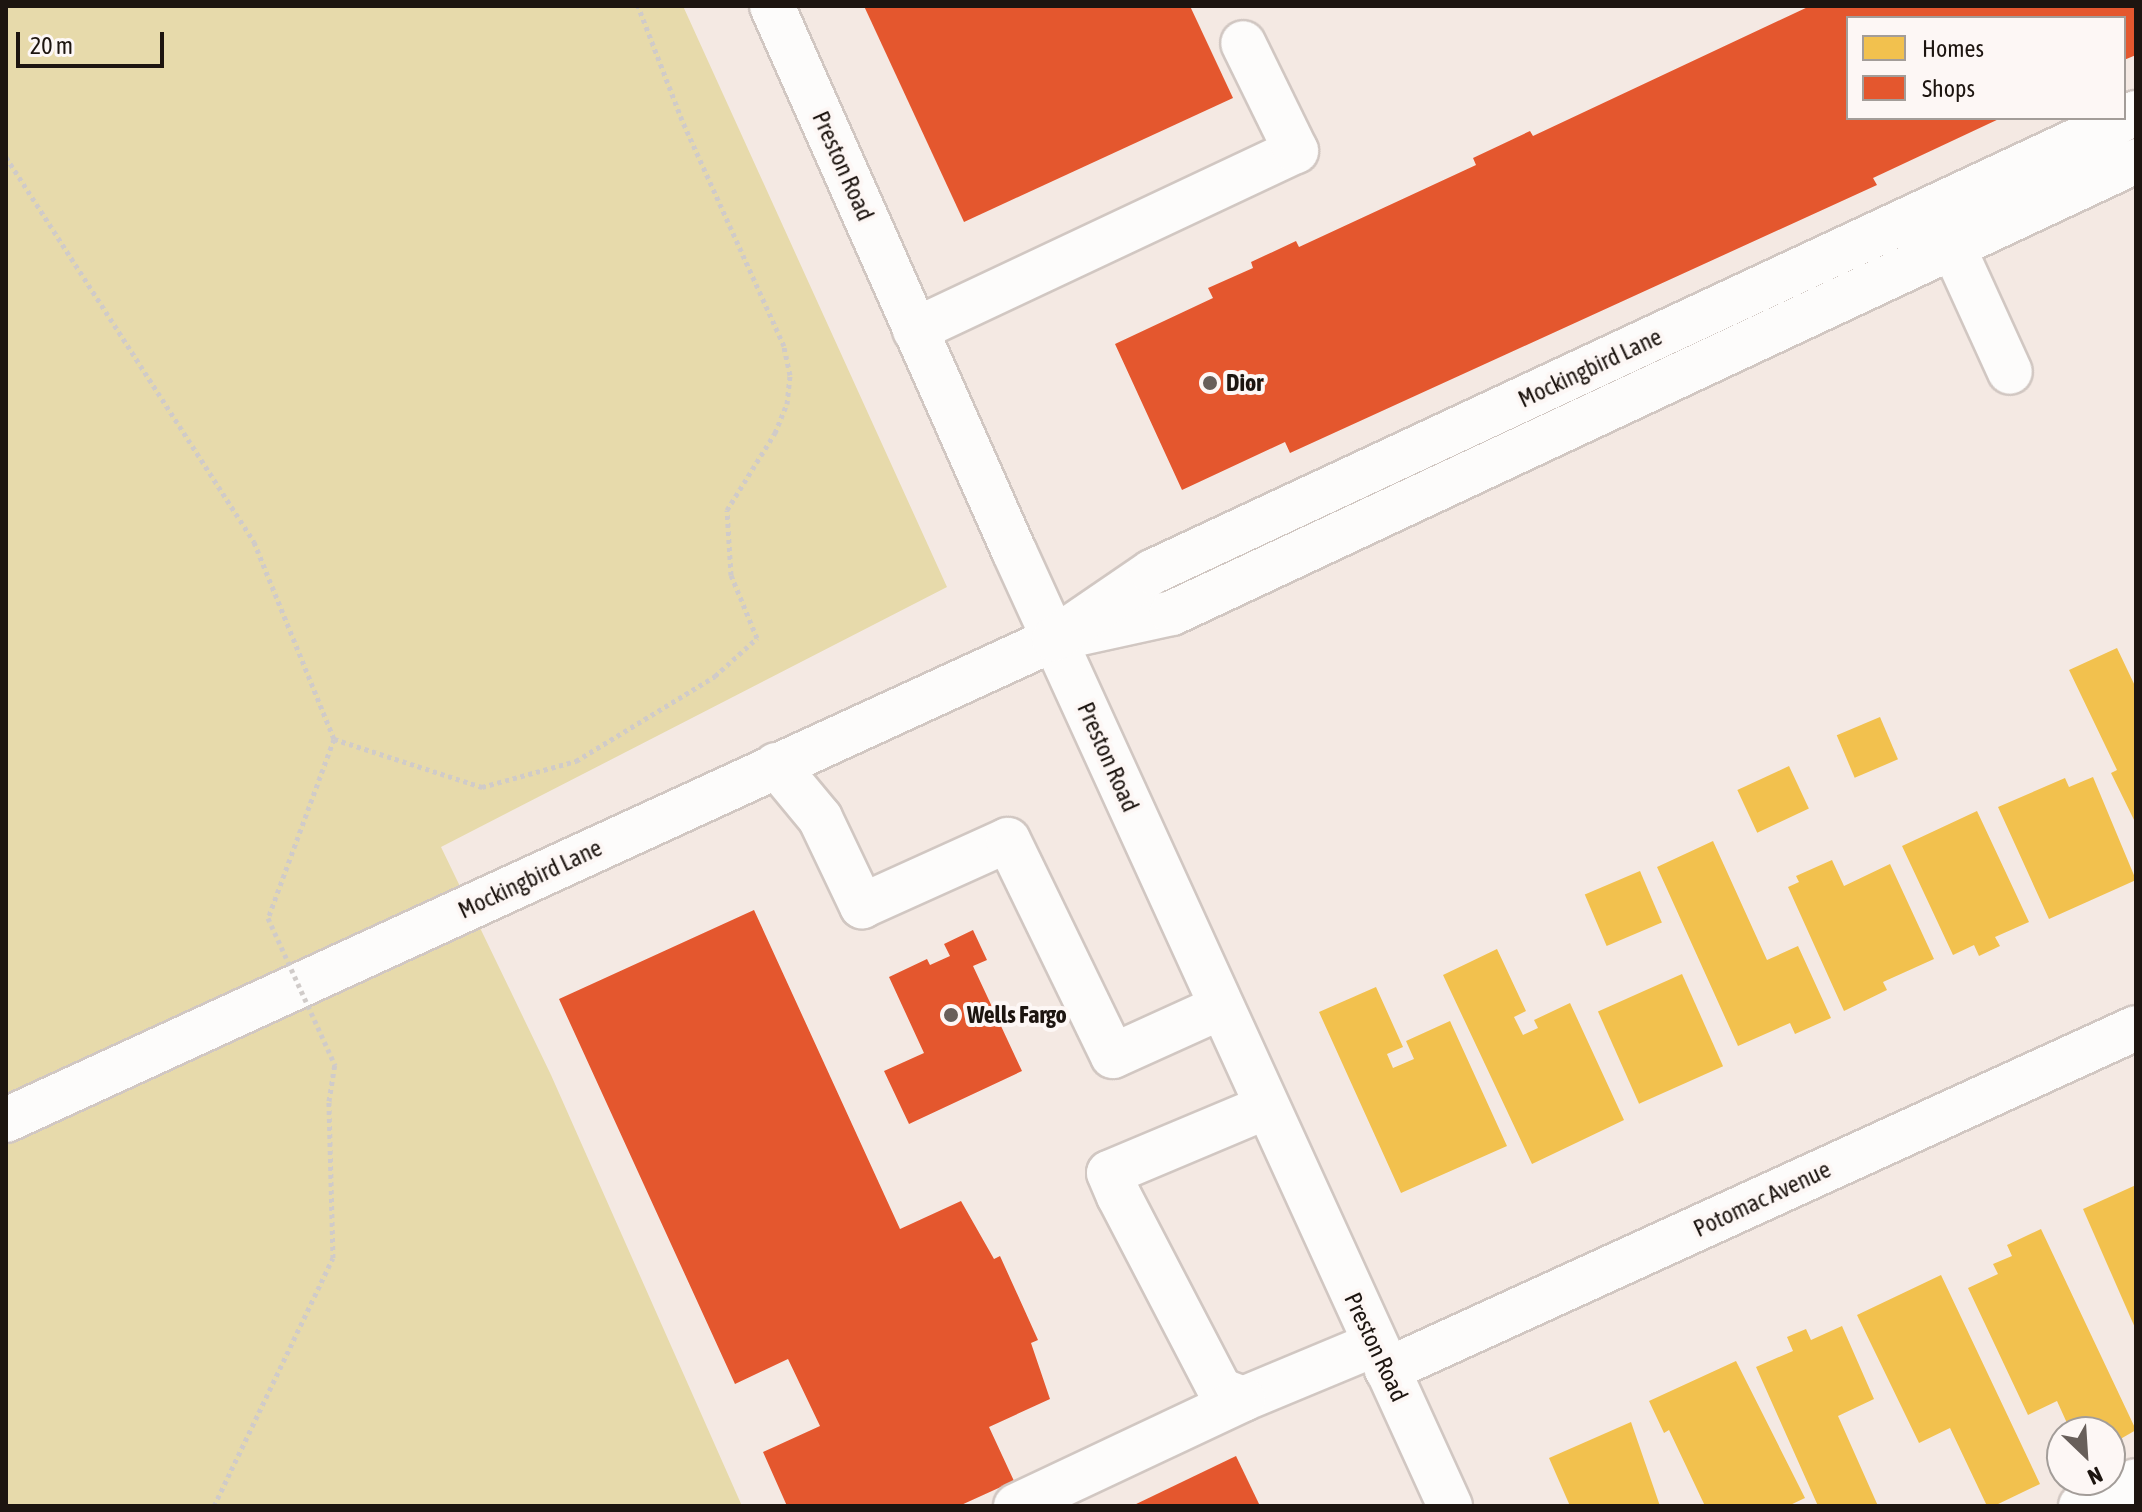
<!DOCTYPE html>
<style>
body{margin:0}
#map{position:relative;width:2142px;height:1512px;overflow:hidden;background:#f4e9e3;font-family:"Asap Condensed",sans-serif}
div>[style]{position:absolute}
.green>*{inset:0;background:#e7daab}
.homes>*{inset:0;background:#f2c14e;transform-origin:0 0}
.shops>*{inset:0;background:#e4572e}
.path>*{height:5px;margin-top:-2.5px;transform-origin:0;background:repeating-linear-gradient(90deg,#d0cbc9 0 4px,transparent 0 8px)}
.roads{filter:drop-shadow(2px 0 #d1c7c2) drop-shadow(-2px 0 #d1c7c2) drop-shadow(0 2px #d1c7c2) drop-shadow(0 -2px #d1c7c2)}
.minor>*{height:44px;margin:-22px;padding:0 22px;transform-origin:22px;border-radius:22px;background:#fdfcfb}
.major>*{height:44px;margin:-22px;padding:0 22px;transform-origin:22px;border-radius:22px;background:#fdfcfb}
.path-bridge>*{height:5px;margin-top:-2.5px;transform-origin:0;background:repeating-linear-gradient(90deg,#d0cbc9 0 4px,transparent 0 8px)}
.dots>*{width:22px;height:22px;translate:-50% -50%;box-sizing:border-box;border:4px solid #fdf7f5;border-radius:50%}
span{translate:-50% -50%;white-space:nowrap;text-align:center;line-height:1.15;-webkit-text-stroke:8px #fdf7f5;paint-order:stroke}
.street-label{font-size:24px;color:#1d1510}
.poi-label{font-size:24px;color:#1d1510;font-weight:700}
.left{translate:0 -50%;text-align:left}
.frame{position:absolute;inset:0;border:8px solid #1d1510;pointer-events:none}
.legend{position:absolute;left:1846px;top:16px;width:280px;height:104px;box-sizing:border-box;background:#fdf7f5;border:2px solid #a39d99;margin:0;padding:10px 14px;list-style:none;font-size:24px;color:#1d1510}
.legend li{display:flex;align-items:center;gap:16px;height:40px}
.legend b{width:40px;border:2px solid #a39d99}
.north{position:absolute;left:2046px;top:1416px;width:80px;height:80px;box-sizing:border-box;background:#fdf7f5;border:2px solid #a39d99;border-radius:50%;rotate:155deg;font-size:22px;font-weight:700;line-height:32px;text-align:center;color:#1d1510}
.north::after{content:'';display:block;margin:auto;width:28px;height:36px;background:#685f5a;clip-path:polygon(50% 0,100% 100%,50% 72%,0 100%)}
.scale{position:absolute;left:16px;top:32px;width:148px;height:36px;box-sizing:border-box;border:4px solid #1d1510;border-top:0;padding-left:10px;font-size:24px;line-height:28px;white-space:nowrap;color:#1d1510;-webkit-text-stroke:6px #fdf7f5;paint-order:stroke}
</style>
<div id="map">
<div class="green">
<i style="clip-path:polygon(6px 6px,683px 6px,947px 587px,441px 847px,551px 1075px,742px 1506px,6px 1506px)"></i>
</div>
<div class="homes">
<i style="clip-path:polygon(2117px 648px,2136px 688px,2136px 824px,2111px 773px,2117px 770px,2069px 670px)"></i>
<i style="left:1880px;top:717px;width:46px;height:47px;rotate:67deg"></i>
<i style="left:1789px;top:766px;width:47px;height:57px;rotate:65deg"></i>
<i style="clip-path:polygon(2093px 777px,2136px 880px,2049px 919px,1998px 807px,2065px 778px,2069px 787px)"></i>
<i style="clip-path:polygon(1977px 811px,2029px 922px,1995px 937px,2000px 946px,1979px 956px,1974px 945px,1953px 955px,1902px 846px)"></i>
<i style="clip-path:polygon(1713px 841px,1767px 960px,1798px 946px,1831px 1018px,1795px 1034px,1790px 1023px,1738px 1046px,1657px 867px)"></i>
<i style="clip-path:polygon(1832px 860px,1844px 886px,1890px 864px,1934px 959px,1883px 982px,1887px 990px,1844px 1011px,1788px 887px,1799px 882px,1796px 876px)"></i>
<i style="left:1640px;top:871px;width:56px;height:60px;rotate:67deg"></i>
<i style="clip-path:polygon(1497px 949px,1526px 1011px,1514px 1017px,1523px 1035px,1538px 1028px,1534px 1020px,1570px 1003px,1624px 1120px,1532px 1164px,1443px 975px)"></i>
<i style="left:1682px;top:974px;width:101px;height:92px;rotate:66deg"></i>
<i style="clip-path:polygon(1376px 987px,1403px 1047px,1387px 1054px,1393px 1068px,1414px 1059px,1406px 1041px,1450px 1021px,1507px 1146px,1401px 1193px,1319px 1012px)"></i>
<i style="clip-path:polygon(2136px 1185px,2136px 1330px,2083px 1209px)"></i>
<i style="clip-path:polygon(2041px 1229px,2136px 1430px,2110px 1445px,2110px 1432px,2071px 1432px,2057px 1401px,2028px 1415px,1968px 1288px,1998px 1274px,1993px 1264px,2012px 1256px,2007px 1245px)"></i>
<i style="clip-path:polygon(1941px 1275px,2040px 1484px,1994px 1506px,1987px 1506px,1950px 1428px,1919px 1443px,1857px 1315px)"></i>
<i style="clip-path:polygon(1842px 1326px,1874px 1399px,1838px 1416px,1878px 1506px,1818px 1506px,1756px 1367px,1793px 1351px,1787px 1337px,1806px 1329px,1811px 1340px)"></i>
<i style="clip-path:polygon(1736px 1361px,1805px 1498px,1788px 1506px,1705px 1506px,1669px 1430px,1664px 1433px,1649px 1401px)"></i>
<i style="clip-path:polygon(1631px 1422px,1660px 1506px,1570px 1506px,1549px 1458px)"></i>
</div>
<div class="shops">
<i style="clip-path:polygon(864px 6px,1190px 6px,1233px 98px,964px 222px)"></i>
<i style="clip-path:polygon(1810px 6px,2136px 6px,2136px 55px,2124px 60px,2124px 18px,1848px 18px,1848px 118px,2001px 118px,1873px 178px,1877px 185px,1290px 453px,1285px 442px,1182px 490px,1115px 344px,1213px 298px,1208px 288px,1253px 268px,1251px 262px,1296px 241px,1299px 247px,1476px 165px,1473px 158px,1530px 131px,1533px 136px)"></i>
<i style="clip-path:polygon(754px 910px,900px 1229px,961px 1201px,994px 1259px,1000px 1256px,1038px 1340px,1031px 1343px,1050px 1399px,989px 1427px,1014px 1481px,959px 1506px,787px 1506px,763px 1452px,820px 1426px,788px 1359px,735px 1384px,559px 999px)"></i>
<i style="clip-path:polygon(973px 930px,987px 960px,973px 966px,1022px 1071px,909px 1124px,884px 1071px,924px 1053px,889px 977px,927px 959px,930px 965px,950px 956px,944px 944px)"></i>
<i style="clip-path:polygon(1236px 1456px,1260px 1506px,1132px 1506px)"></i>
</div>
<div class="path">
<i style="left:6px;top:157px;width:458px;rotate:57.2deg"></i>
<i style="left:254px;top:542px;width:213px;rotate:67.9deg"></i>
<i style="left:334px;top:739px;width:191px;rotate:110.2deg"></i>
<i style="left:334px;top:739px;width:156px;rotate:18deg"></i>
<i style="left:482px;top:787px;width:98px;rotate:-15.5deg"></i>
<i style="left:576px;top:761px;width:163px;rotate:-31.4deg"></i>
<i style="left:715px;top:676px;width:57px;rotate:-42.1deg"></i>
<i style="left:757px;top:638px;width:68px;rotate:-112.4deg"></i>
<i style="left:731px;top:575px;width:65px;rotate:-93.5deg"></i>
<i style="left:727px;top:510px;width:91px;rotate:-58.1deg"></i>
<i style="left:775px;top:433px;width:31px;rotate:-68deg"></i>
<i style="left:787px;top:404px;width:29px;rotate:-84deg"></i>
<i style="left:790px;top:375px;width:30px;rotate:-102deg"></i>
<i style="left:784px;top:346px;width:248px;rotate:-114.3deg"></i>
<i style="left:682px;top:120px;width:122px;rotate:-111.1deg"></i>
<i style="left:214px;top:1506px;width:275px;rotate:-64.4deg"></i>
<i style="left:333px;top:1258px;width:157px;rotate:-91.5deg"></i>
<i style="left:329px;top:1101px;width:36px;rotate:-81deg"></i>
</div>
<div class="roads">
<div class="minor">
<i style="left:1953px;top:247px;width:137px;rotate:65.5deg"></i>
<i style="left:915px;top:330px;width:421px;rotate:-25.2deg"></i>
<i style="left:1296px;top:151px;width:120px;rotate:-116.1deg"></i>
<i style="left:776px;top:765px;width:69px;rotate:50.3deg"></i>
<i style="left:820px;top:818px;width:98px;rotate:64.5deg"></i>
<i style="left:862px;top:906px;width:160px;rotate:-24.3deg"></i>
<i style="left:1008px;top:840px;width:240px;rotate:64.1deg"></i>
<i style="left:1113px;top:1056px;width:119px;rotate:-24.4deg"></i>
<i style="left:1266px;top:1107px;width:170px;rotate:157.2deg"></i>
<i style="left:1109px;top:1173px;width:25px;rotate:67deg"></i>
<i style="left:1119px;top:1196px;width:219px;rotate:62.5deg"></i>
<i style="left:1220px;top:1390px;width:25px;rotate:21deg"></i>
<i style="left:1243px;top:1399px;width:143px;rotate:-22.6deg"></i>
<i style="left:1387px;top:1370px;width:823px;rotate:-24.54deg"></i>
<i style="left:1016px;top:1506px;width:251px;rotate:-25.2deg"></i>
<i style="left:2081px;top:1506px;width:60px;rotate:-24.4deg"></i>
</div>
<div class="major">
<i style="left:772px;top:6px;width:596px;rotate:66.06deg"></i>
<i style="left:1014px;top:551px;width:1050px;rotate:65.46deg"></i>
<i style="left:1076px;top:634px;width:98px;rotate:-12.3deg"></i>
<i style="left:1172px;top:613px;width:1065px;rotate:-25.12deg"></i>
<i style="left:6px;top:1120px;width:1153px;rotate:-24.65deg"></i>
<i style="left:1054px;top:639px;width:119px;rotate:-34.4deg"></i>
<i style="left:1152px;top:572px;width:1086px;rotate:-25.01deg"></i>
</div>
</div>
<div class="path-bridge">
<i style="left:268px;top:918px;width:162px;rotate:65.5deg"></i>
</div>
<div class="dots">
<i style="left:1210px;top:383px;background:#685f5a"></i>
<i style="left:951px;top:1015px;background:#685f5a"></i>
</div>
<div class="street-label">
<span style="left:843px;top:166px;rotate:66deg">Preston Road</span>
<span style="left:1590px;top:368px;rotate:-25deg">Mockingbird Lane</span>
<span style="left:1108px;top:757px;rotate:66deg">Preston Road</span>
<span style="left:530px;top:879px;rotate:-25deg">Mockingbird Lane</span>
<span style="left:1762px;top:1199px;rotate:-25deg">Potomac Avenue</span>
<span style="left:1376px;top:1347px;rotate:65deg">Preston Road</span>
</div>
<div class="poi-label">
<span class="left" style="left:1226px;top:383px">Dior</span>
<span class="left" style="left:967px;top:1015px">Wells Fargo</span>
</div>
<div class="frame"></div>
<ul class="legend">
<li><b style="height:22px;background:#f2c14e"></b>Homes</li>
<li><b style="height:22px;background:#e4572e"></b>Shops</li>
</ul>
<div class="north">N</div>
<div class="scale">20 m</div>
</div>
